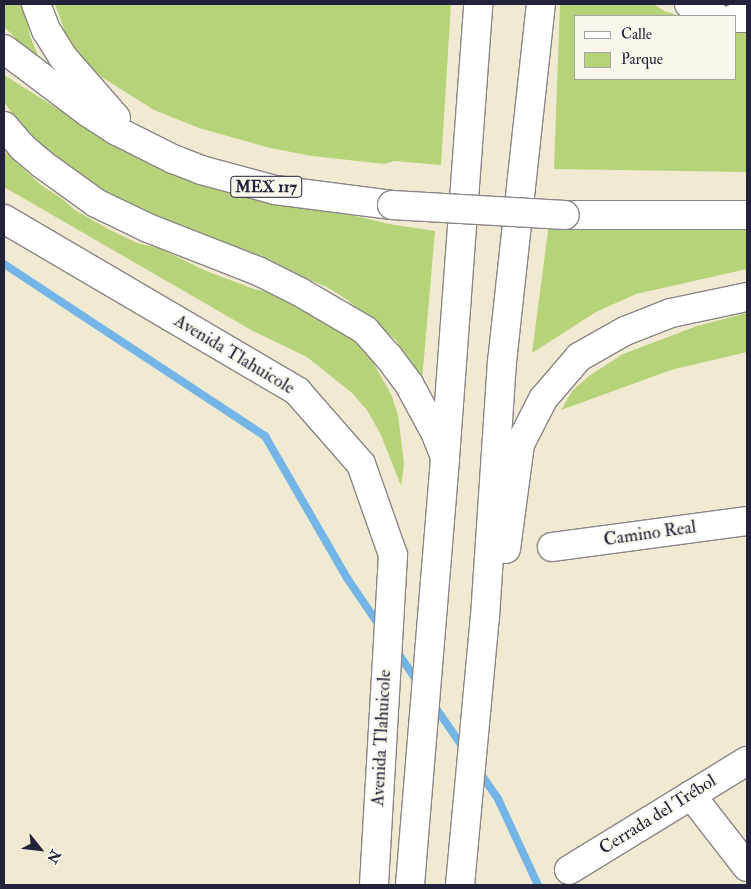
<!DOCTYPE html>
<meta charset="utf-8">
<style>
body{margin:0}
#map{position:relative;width:751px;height:889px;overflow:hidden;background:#f1ead2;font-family:"IM FELL Double Pica",serif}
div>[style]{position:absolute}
.green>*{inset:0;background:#b7d379}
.stream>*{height:8px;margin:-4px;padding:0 4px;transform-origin:4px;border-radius:4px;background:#74b5e8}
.roads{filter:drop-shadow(1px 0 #8a8686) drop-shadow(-1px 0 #8a8686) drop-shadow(0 1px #8a8686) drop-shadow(0 -1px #8a8686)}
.minor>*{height:28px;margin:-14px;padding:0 14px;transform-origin:14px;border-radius:14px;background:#fff}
.secondary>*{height:28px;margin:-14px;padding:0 14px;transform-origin:14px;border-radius:14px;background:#fff}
.primary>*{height:28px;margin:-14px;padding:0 14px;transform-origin:14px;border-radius:14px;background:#fff}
.motorway>*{height:28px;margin:-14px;padding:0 14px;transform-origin:14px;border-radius:14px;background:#fff}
.bridges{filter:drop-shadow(1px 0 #8a8686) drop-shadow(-1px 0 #8a8686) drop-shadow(0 1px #8a8686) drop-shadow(0 -1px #8a8686)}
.primary-bridge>*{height:28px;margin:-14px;padding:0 14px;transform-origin:14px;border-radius:14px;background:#fff}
span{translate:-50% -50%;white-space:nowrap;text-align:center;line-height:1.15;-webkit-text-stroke:4px #fbf7ec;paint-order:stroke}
.shield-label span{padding:1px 4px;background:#fbf7ec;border:1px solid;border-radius:4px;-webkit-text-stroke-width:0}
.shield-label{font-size:16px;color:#22223b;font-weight:700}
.street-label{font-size:18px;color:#22223b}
.frame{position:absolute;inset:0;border:5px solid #22223b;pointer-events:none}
.legend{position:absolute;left:574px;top:15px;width:162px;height:65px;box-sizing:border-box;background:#fbf7ec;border:1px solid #a4a2a5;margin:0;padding:6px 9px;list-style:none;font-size:15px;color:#22223b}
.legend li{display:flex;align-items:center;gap:10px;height:25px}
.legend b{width:25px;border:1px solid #a4a2a5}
.north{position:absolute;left:15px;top:824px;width:50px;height:50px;-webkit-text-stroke:4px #fbf7ec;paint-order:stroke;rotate:119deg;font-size:14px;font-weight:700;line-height:20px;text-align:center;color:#22223b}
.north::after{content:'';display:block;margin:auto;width:18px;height:22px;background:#22223b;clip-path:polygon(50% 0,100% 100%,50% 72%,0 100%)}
</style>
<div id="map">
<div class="green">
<i style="clip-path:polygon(4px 4px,24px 4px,30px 36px,41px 62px,4px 27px)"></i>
<i style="clip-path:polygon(55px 4px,451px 4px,441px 165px,394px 161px,384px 164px,312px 156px,270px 148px,199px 128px,154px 110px,103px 78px,84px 61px,67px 38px)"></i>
<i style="clip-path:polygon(560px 4px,654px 4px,664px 11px,680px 16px,575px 16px,575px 79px,735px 79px,735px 29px,747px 31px,747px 172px,554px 169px)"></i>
<i style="clip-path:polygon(4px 75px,93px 131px,297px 202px,389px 224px,435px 231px,422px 381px,396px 340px,346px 299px,327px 287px,110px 199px,32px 142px,4px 102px)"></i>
<i style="clip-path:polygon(4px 151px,41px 185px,61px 198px,75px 210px,108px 229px,137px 243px,159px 248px,206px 271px,254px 289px,283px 296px,328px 319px,363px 345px,391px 394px,398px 415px,404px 464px,401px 486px,381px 435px,367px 410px,352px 393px,307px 357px,253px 331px,4px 187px)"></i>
<i style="clip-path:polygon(549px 223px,747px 225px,747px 269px,636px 294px,596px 312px,532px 353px)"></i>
<i style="clip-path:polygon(747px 313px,747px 352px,671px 370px,561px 410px,572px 391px,589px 376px,623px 354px,697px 326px)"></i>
</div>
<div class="stream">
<i style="left:4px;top:264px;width:313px;rotate:33.4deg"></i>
<i style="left:265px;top:436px;width:164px;rotate:60deg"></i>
<i style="left:347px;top:578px;width:60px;rotate:55.8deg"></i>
<i style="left:396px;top:650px;width:41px;rotate:55.9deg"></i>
<i style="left:433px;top:704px;width:56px;rotate:55.2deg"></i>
<i style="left:478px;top:770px;width:35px;rotate:55deg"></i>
<i style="left:498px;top:799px;width:95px;rotate:65.1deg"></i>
</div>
<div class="roads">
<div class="minor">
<i style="left:552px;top:547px;width:197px;rotate:-7.6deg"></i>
<i style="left:691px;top:795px;width:91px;rotate:52.1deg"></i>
<i style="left:569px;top:870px;width:209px;rotate:-31.5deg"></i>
</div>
<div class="secondary">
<i style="left:4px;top:219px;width:340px;rotate:30.4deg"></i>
<i style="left:297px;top:391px;width:97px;rotate:48.8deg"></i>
<i style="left:361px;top:464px;width:96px;rotate:70.6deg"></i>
<i style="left:393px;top:555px;width:331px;rotate:93.3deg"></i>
</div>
<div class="primary">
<i style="left:36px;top:4px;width:28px;rotate:69deg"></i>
<i style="left:46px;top:30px;width:31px;rotate:58deg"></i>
<i style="left:62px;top:56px;width:82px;rotate:48.9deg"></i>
<i style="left:4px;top:49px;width:106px;rotate:37deg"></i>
<i style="left:89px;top:113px;width:33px;rotate:33deg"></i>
<i style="left:117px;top:131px;width:63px;rotate:26.6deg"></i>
<i style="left:173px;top:159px;width:30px;rotate:21deg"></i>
<i style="left:201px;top:170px;width:77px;rotate:15.1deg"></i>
<i style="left:275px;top:190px;width:118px;rotate:7.3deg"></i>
<i style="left:565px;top:215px;width:182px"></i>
</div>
<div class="motorway">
<i style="left:689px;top:4px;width:29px;rotate:25deg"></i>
<i style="left:735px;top:18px;width:12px"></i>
<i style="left:4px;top:126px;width:28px;rotate:49deg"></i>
<i style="left:22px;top:147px;width:26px;rotate:40deg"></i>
<i style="left:42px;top:164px;width:67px;rotate:35.8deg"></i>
<i style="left:96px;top:203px;width:58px;rotate:25.7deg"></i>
<i style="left:148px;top:228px;width:118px;rotate:21.4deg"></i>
<i style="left:258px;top:271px;width:47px;rotate:26.6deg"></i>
<i style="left:300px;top:292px;width:75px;rotate:30.3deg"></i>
<i style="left:365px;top:330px;width:35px;rotate:49deg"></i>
<i style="left:388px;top:356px;width:35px;rotate:53deg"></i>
<i style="left:409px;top:384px;width:55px;rotate:61.6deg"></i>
<i style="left:435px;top:432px;width:24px;rotate:68deg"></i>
<i style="left:506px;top:549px;width:106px;rotate:-82.4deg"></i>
<i style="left:520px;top:444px;width:51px;rotate:-62.9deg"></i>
<i style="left:543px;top:399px;width:55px;rotate:-49.4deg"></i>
<i style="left:579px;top:357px;width:53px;rotate:-29.5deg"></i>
<i style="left:625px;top:331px;width:49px;rotate:-21.4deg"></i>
<i style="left:671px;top:313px;width:78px;rotate:-11.9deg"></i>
<i style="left:410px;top:885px;width:428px;rotate:-85.3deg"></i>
<i style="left:445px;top:458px;width:455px;rotate:-85.8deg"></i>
<i style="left:460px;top:885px;width:269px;rotate:-84.7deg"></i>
<i style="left:485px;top:617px;width:256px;rotate:-86.2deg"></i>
<i style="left:502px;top:362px;width:360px;rotate:-83.8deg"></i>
</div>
</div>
<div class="bridges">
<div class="primary-bridge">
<i style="left:392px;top:205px;width:173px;rotate:3.3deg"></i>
</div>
</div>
<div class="shield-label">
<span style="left:266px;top:187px">MEX 117</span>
</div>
<div class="street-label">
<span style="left:234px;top:355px;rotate:31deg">Avenida Tlahuicole</span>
<span style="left:650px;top:534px;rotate:-8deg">Camino Real</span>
<span style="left:382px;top:738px;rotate:-87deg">Avenida Tlahuicole</span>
<span style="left:658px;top:815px;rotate:-32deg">Cerrada del Trébol</span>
</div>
<div class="frame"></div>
<ul class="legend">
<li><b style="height:6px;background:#fff"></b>Calle</li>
<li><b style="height:14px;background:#b7d379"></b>Parque</li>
</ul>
<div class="north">N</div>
</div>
